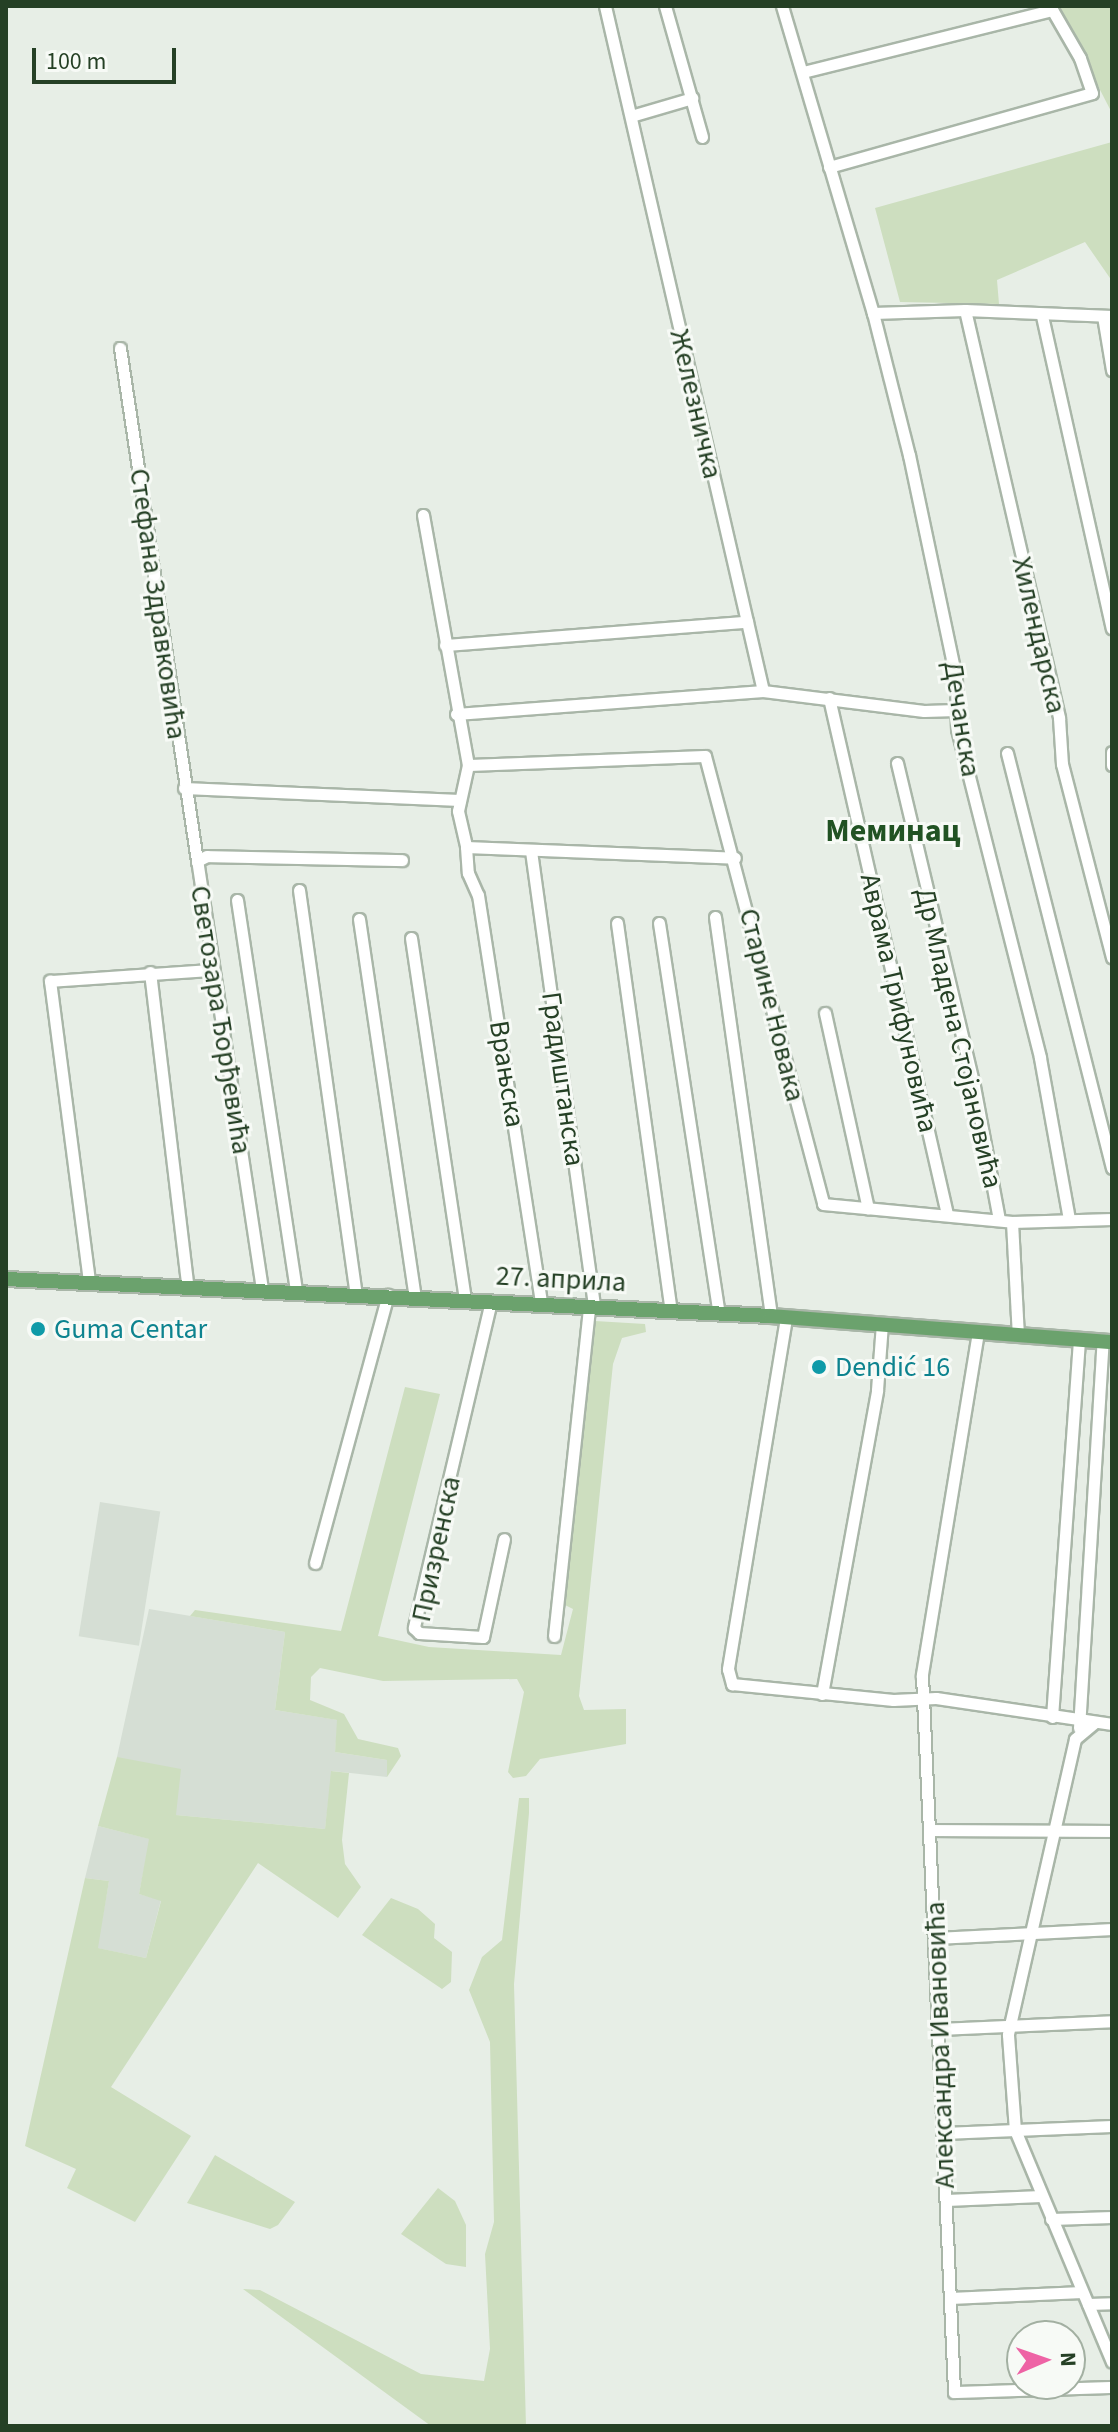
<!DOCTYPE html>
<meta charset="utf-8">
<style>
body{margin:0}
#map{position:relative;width:1118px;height:2432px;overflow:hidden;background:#e7eee6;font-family:"Source Sans 3",sans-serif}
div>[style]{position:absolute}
.built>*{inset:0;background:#d5ded4;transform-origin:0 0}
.green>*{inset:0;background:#cddebf}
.roads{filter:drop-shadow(2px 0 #a9b6a8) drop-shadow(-2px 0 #a9b6a8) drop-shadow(0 2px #a9b6a8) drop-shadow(0 -2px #a9b6a8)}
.minor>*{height:11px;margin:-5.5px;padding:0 5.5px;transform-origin:5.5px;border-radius:5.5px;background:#fff}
.major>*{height:14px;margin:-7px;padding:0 7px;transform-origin:7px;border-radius:7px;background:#6ba26d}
.dots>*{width:22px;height:22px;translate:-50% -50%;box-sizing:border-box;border:4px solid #f7faf6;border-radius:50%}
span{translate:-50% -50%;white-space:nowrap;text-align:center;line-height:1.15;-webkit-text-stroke:6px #f7faf6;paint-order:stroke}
.street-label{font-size:28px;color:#254025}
.culture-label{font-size:28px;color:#0d838f}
.left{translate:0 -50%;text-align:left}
.quarter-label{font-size:32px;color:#215223;font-weight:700}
.frame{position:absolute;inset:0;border:8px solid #254025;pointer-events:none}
.north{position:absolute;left:1006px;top:2320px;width:80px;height:80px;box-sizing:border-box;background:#f7faf6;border:2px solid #a3b0a2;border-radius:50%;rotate:88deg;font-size:22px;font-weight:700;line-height:32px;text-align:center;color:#254025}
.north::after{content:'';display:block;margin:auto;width:28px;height:36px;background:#ee63a5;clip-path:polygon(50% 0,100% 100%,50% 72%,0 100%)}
.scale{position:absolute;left:32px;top:48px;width:144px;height:36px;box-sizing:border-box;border:4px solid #254025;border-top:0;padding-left:10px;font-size:24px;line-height:28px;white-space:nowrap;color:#254025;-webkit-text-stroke:6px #f7faf6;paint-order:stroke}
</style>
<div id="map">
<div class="built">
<i style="left:100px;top:1502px;width:61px;height:136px;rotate:9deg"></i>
<i style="clip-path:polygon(149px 1609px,285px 1632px,275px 1710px,338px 1720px,335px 1752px,387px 1760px,387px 1777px,332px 1771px,325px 1829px,176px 1815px,117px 1757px)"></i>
<i style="clip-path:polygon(98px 1826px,150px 1839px,139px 1894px,161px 1900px,146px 1958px,97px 1948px,109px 1881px,85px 1878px)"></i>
</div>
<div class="green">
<i style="clip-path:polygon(1112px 6px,1112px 113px,1057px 7px)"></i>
<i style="clip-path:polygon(1112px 142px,1112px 281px,1085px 242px,997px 280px,999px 304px,900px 302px,875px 208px)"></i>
<i style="clip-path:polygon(595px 1321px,645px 1324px,646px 1332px,622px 1338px,613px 1364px,579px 1696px,584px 1710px,626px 1709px,626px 1744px,540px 1759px,526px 1776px,513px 1778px,508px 1772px,524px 1692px,517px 1679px,383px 1681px,320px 1668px,311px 1677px,310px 1700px,344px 1714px,358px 1739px,398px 1748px,401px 1756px,387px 1777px,387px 1760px,335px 1752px,337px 1720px,275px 1710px,285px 1632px,190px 1616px,195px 1610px,341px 1631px,405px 1387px,440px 1394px,378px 1636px,429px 1647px,561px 1655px,573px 1609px,563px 1604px)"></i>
<i style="clip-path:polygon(117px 1757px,181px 1769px,176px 1815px,325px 1829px,331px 1771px,349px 1773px,342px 1840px,345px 1864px,361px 1887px,338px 1918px,258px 1863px,111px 2087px,191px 2136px,135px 2222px,67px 2188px,76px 2169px,25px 2146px,85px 1878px,109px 1881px,98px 1948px,146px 1958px,161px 1901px,139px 1894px,149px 1839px,98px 1826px)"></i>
<i style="clip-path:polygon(519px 1798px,529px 1798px,529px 1813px,514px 1984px,526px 2426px,431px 2426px,243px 2289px,260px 2290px,421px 2374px,484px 2381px,490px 2349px,485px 2254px,494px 2222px,490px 2042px,469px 1990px,482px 1957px,502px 1940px)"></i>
<i style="clip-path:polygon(391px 1898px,418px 1909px,435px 1924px,434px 1938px,452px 1952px,451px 1982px,442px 1989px,362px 1935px)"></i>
<i style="clip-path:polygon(215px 2155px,295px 2202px,278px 2225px,270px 2229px,187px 2203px)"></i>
<i style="clip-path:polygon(438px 2188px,455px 2201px,466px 2225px,466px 2267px,446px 2264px,401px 2234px)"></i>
</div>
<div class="roads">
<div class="minor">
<i style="left:605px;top:6px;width:703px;rotate:77.01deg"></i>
<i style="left:665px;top:6px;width:136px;rotate:74.2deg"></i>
<i style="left:782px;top:6px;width:320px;rotate:73.5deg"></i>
<i style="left:873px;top:313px;width:146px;rotate:75.8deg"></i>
<i style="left:909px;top:455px;width:228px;rotate:78.1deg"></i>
<i style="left:956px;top:678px;width:51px;rotate:88.9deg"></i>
<i style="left:957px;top:729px;width:339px;rotate:75.8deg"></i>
<i style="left:1040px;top:1058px;width:164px;rotate:79.8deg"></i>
<i style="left:803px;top:72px;width:257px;rotate:-14deg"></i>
<i style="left:631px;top:116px;width:64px;rotate:-16.4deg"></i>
<i style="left:829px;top:167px;width:273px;rotate:-15.7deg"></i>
<i style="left:1092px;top:93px;width:37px;rotate:-109deg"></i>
<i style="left:1080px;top:58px;width:60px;rotate:-120deg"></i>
<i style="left:965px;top:310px;width:419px;rotate:77deg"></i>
<i style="left:1059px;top:718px;width:46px;rotate:86.3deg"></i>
<i style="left:1062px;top:764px;width:200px;rotate:75.5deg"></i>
<i style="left:873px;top:313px;width:92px;rotate:-1.9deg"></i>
<i style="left:965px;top:310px;width:147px;rotate:2.3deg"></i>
<i style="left:1042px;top:316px;width:320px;rotate:77.4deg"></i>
<i style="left:1103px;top:316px;width:55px;rotate:80.5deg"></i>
<i style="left:120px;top:348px;width:519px;rotate:81.46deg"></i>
<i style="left:423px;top:515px;width:254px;rotate:79.8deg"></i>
<i style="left:468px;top:765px;width:47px;rotate:102.3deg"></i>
<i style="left:458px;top:811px;width:37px;rotate:77deg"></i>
<i style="left:466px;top:847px;width:269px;rotate:2.3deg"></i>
<i style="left:445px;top:645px;width:303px;rotate:-4.4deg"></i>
<i style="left:829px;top:698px;width:529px;rotate:77.12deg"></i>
<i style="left:456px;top:714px;width:308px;rotate:-4.3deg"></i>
<i style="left:763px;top:691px;width:162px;rotate:7.1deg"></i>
<i style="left:924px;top:711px;width:32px;rotate:-2deg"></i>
<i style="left:1112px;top:752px;width:13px;rotate:90deg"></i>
<i style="left:1007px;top:753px;width:428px;rotate:75.8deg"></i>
<i style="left:897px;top:763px;width:332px;rotate:76.6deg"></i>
<i style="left:974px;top:1086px;width:136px;rotate:79.4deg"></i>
<i style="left:468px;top:765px;width:237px;rotate:-2.2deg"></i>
<i style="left:705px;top:756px;width:463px;rotate:75.2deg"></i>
<i style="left:823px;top:1204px;width:190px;rotate:5.4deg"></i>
<i style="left:1012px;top:1222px;width:100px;rotate:-1.7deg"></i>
<i style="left:184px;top:788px;width:276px;rotate:2.5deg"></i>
<i style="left:466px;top:847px;width:26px;rotate:86deg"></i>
<i style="left:468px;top:873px;width:24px;rotate:66deg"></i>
<i style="left:478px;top:895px;width:414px;rotate:81.2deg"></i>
<i style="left:531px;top:851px;width:460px;rotate:82.1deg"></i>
<i style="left:299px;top:890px;width:408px;rotate:82deg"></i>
<i style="left:237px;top:900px;width:394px;rotate:81.4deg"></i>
<i style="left:715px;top:917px;width:403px;rotate:82deg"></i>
<i style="left:359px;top:919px;width:382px;rotate:81.6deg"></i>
<i style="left:617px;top:923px;width:392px;rotate:82.1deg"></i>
<i style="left:659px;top:923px;width:395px;rotate:81.3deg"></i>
<i style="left:411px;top:938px;width:366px;rotate:81.5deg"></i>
<i style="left:150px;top:972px;width:314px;rotate:83.2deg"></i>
<i style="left:825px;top:1013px;width:200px;rotate:77.6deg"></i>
<i style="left:1012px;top:1222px;width:113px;rotate:87deg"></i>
<i style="left:89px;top:1281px;width:303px;rotate:-97.4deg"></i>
<i style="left:50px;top:981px;width:162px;rotate:-3.9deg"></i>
<i style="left:262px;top:1289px;width:433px;rotate:-98.6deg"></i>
<i style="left:197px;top:861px;width:11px;rotate:-27deg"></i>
<i style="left:207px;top:856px;width:195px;rotate:1.2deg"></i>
<i style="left:491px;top:1301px;width:336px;rotate:103.3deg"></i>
<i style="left:414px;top:1628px;width:7px;rotate:45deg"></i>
<i style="left:419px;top:1633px;width:64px;rotate:3.6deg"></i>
<i style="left:483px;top:1637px;width:100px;rotate:-77.9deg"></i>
<i style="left:786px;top:1318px;width:356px;rotate:99.4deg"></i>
<i style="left:728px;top:1669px;width:16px;rotate:75deg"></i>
<i style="left:732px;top:1684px;width:162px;rotate:5.7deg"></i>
<i style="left:893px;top:1700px;width:43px;rotate:-2.7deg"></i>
<i style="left:936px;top:1698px;width:178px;rotate:8.4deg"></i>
<i style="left:978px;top:1332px;width:348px;rotate:99.3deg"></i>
<i style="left:922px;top:1675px;width:718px;rotate:87.44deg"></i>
<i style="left:954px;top:2392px;width:158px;rotate:-1.8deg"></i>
<i style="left:315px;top:1563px;width:278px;rotate:-74.8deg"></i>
<i style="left:554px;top:1636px;width:332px;rotate:-83.9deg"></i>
<i style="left:822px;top:1694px;width:309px;rotate:-79.7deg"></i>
<i style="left:877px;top:1390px;width:66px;rotate:-85.7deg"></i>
<i style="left:1052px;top:1717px;width:379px;rotate:-85.9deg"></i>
<i style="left:1094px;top:1723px;width:25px;rotate:140deg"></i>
<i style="left:1075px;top:1739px;width:303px;rotate:102.8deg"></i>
<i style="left:1008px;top:2035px;width:95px;rotate:85.8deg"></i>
<i style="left:1015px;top:2130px;width:251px;rotate:67.3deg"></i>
<i style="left:1079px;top:1728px;width:388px;rotate:-86.5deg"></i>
<i style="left:931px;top:1830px;width:181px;rotate:0.3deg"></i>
<i style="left:936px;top:1938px;width:176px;rotate:-2.9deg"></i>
<i style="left:939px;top:2029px;width:173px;rotate:-2.6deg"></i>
<i style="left:943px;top:2133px;width:169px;rotate:-2.4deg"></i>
<i style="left:946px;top:2200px;width:95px;rotate:-2.4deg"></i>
<i style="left:1051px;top:2219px;width:61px;rotate:-1.9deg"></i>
<i style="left:950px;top:2298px;width:132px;rotate:-2.6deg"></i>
<i style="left:1088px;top:2304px;width:24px;rotate:-2deg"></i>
</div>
<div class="major">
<i style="left:6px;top:1279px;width:766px;rotate:2.77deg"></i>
<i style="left:771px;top:1316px;width:342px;rotate:4.4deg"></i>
</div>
</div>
<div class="dots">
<i style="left:38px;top:1329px;background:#0f9aa8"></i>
<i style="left:819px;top:1367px;background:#0f9aa8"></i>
</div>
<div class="street-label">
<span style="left:696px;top:404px;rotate:77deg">Железничка</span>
<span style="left:158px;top:604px;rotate:82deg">Стефана Здравковића</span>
<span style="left:1039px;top:635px;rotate:77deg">Хилендарска</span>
<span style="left:962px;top:719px;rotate:81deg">Дечанска</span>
<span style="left:899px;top:1003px;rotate:77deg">Аврама Трифуновића</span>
<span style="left:772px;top:1005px;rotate:76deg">Старине Новака</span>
<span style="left:221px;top:1020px;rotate:81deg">Светозара Ђорђевића</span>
<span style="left:959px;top:1038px;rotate:77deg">Др Младена Стојановића</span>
<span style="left:507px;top:1074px;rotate:81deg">Врањска</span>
<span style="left:563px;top:1079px;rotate:82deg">Градиштанска</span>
<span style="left:561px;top:1279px;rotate:3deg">27. априла</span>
<span style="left:436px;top:1549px;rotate:-78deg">Призренска</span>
<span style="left:940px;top:2045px;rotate:-92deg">Александра Ивановића</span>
</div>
<div class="culture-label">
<span class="left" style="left:54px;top:1329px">Guma Centar</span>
<span class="left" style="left:835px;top:1367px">Dendić 16</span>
</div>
<div class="quarter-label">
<span style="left:893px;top:831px">Меминац</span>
</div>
<div class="frame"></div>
<div class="north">N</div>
<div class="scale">100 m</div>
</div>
